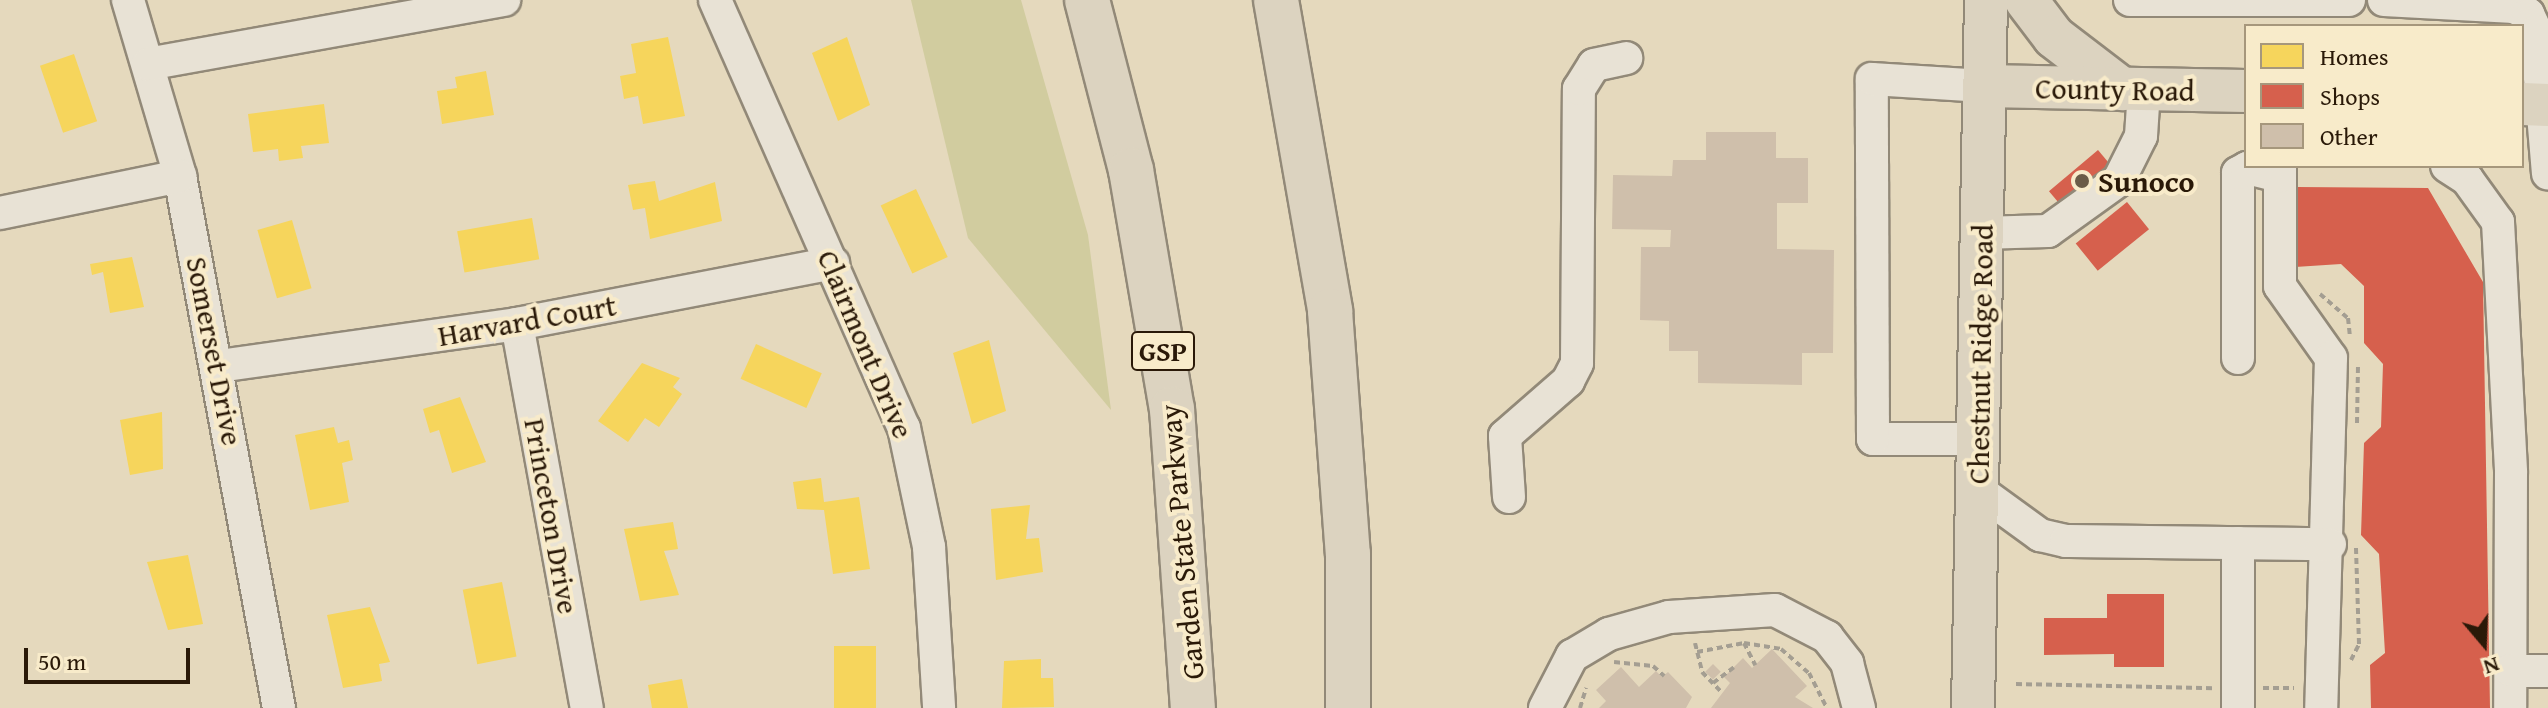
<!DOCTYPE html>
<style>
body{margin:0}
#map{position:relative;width:2548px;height:708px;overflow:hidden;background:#e5d9bd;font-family:"Gentium Book Plus",serif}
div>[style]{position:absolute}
.green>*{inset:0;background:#d1cc9f}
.homes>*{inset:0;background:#f6d55c;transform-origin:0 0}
.shops>*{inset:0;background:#d6604d;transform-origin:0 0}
.building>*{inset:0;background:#cfbfab;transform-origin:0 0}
.path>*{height:4px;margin-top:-2px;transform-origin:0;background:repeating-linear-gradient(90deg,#a49e92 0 6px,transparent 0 10px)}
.roads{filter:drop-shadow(2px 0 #928978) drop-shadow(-2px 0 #928978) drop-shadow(0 2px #928978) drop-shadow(0 -2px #928978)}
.minor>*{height:32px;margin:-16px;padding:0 16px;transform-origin:16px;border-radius:16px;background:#e8e2d5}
.major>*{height:42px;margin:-21px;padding:0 21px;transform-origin:21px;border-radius:21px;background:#dcd3c0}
.highway>*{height:44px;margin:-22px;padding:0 22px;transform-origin:22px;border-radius:22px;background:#dcd3c0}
.dots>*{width:22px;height:22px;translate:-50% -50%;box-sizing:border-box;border:4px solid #f8ebca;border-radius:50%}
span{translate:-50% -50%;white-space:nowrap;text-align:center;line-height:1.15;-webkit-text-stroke:8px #f8ebca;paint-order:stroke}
.shield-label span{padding:2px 6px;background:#f8ebca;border:2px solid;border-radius:6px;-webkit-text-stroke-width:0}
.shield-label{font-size:28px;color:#2a1908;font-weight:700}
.street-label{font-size:30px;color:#2a1908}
.poi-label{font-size:30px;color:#2a1908;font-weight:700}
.left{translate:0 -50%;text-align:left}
.legend{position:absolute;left:2244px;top:24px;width:280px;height:144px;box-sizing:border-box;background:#f8ebca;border:2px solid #a6977c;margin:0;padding:10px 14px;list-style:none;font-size:24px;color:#2a1908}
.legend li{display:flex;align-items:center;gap:16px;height:40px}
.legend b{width:40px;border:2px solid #a6977c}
.north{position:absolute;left:2444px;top:604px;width:80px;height:80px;-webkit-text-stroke:6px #f8ebca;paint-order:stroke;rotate:161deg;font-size:22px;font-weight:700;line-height:32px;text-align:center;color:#2a1908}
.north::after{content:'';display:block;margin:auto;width:28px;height:36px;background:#2a1908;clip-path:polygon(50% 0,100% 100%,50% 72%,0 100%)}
.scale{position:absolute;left:24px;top:648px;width:166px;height:36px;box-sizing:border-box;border:4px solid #2a1908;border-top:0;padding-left:10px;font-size:24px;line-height:28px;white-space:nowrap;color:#2a1908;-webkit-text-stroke:6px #f8ebca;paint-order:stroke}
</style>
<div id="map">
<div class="green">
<i style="clip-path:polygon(911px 0,1021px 0,1088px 235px,1111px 410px,968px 238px)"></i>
</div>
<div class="homes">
<i style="clip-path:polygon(668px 37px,685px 116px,643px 124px,638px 96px,624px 99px,620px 76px,636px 73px,631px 44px)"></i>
<i style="clip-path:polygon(847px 37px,870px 105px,838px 121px,812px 53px)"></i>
<i style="left:74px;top:54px;width:71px;height:36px;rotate:71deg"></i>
<i style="clip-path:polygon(486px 71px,494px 115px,442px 124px,437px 91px,457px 88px,455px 77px)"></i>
<i style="clip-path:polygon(324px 104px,329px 143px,301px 146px,303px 158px,279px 161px,278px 149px,253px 152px,248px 114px)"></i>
<i style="clip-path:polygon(655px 181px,659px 201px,715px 182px,722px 221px,650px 239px,645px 208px,633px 210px,628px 185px)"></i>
<i style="left:916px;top:189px;width:75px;height:39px;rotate:65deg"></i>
<i style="left:532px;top:218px;width:42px;height:76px;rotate:80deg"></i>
<i style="left:292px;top:220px;width:71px;height:36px;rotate:74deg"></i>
<i style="clip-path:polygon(132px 257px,144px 307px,110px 313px,103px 272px,92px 275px,90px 264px)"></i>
<i style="clip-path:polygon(989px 340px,1006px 411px,972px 424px,953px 353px)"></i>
<i style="left:756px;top:344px;width:72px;height:38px;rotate:24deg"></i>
<i style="clip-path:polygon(642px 363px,680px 378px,673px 387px,682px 394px,659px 427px,645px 418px,628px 442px,598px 421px)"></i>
<i style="clip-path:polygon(460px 397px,486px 462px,452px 473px,439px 430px,430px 433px,423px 409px)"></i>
<i style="clip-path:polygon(162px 412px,163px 469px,130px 475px,120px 420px)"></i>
<i style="clip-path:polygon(334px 427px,338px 443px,349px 440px,353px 460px,342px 463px,349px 502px,310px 510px,295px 435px)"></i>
<i style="clip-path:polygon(821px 478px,824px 502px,859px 497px,870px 569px,833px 574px,824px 510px,797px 509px,793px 482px)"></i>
<i style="clip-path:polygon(1030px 505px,1026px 539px,1039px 538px,1043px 572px,996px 580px,991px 509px)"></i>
<i style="clip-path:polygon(673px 522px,678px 549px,664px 551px,679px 595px,640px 601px,624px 529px)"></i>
<i style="clip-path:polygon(188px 555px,203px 624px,168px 630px,147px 562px)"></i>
<i style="left:502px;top:582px;width:76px;height:40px;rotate:79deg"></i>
<i style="clip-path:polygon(370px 607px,390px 662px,379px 664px,382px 681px,343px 688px,327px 615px)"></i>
<i style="left:876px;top:646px;width:62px;height:42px;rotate:90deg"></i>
<i style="clip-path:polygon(1041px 659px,1041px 678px,1053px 678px,1054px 707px,1002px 708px,1004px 661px)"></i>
<i style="clip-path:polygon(682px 679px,688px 708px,652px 708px,648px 685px)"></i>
</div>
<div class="shops">
<i style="left:2098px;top:150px;width:26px;height:64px;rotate:50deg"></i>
<i style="clip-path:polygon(2297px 187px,2428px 188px,2483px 282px,2490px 708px,2371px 708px,2370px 665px,2385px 653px,2379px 554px,2361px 535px,2364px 443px,2381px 427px,2383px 364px,2364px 343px,2364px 286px,2341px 264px,2295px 267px)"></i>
<i style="left:2127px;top:202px;width:35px;height:66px;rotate:51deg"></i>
<i style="clip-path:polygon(2107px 594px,2164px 594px,2164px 667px,2114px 667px,2114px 654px,2044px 655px,2044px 618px,2107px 618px)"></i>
</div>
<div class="building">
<i style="clip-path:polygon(1706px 132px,1776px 132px,1776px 158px,1808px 158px,1808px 203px,1777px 203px,1777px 249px,1834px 250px,1833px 353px,1802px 353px,1802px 385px,1698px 383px,1698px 351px,1669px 351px,1669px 321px,1640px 320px,1641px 247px,1670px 247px,1671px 230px,1612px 229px,1613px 175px,1672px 176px,1673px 160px,1706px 160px)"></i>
<i style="clip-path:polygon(1772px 649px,1807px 686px,1795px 697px,1813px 708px,1711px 708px,1730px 683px,1724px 677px,1743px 658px,1752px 668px)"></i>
<i style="left:1713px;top:664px;width:11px;height:11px;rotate:45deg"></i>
<i style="clip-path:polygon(1621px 667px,1639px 687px,1656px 671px,1662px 677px,1668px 672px,1692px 697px,1686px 708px,1599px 708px,1606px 701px,1596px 690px)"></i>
</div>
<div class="path">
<i style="left:2320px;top:294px;width:37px;rotate:41deg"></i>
<i style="left:2348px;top:318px;width:18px;rotate:84deg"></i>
<i style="left:2357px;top:423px;width:60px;rotate:-89deg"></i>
<i style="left:1695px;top:643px;width:30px;rotate:76deg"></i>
<i style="left:1702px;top:672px;width:28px;rotate:46deg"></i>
<i style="left:1744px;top:643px;width:25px;rotate:63deg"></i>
<i style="left:1697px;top:652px;width:48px;rotate:-10.8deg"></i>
<i style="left:1744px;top:643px;width:37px;rotate:9deg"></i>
<i style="left:1781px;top:649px;width:37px;rotate:41deg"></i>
<i style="left:1809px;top:673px;width:39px;rotate:63deg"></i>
<i style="left:2351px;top:660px;width:18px;rotate:-63deg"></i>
<i style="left:2359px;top:644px;width:96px;rotate:-91.8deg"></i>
<i style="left:1614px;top:662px;width:39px;rotate:6deg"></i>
<i style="left:1653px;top:666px;width:15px;rotate:42deg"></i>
<i style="left:1713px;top:683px;width:26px;rotate:-37deg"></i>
<i style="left:2016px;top:684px;width:198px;rotate:1.2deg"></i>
<i style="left:2263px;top:688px;width:31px"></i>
<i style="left:1580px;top:708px;width:21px;rotate:-73deg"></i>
</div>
<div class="roads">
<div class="minor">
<i style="left:128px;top:0;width:184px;rotate:73.5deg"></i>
<i style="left:180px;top:176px;width:541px;rotate:79.46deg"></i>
<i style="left:715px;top:0;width:468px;rotate:66.2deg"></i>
<i style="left:904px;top:428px;width:122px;rotate:78.1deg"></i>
<i style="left:929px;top:547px;width:161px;rotate:86.4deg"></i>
<i style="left:2130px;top:0;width:219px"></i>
<i style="left:2384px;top:0;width:130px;rotate:3.1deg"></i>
<i style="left:2514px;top:7px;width:16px;rotate:27deg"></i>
<i style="left:2528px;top:14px;width:19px;rotate:65deg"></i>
<i style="left:2536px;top:31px;width:143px;rotate:85.2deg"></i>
<i style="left:148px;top:64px;width:362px;rotate:-10.2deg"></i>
<i style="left:2280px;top:166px;width:120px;rotate:90deg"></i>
<i style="left:2280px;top:286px;width:88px;rotate:54.7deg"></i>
<i style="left:2331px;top:358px;width:350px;rotate:91.6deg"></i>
<i style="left:2447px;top:166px;width:24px;rotate:33deg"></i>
<i style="left:2467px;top:179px;width:53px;rotate:54.2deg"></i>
<i style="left:2498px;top:222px;width:251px;rotate:87deg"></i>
<i style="left:2511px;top:473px;width:235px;rotate:90.2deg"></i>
<i style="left:0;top:213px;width:184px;rotate:-11.6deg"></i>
<i style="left:1981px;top:233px;width:67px;rotate:-1.7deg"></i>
<i style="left:2048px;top:231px;width:87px;rotate:-35.7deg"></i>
<i style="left:2119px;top:180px;width:49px;rotate:-63.4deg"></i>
<i style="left:2141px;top:136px;width:47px;rotate:-86.3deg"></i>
<i style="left:517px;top:324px;width:390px;rotate:79.7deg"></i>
<i style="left:2238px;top:358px;width:185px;rotate:-90deg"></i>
<i style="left:2238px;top:173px;width:10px;rotate:-29deg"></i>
<i style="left:2247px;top:168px;width:34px;rotate:14deg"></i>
<i style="left:219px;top:366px;width:301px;rotate:-8deg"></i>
<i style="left:517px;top:324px;width:322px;rotate:-10.9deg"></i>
<i style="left:1978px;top:439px;width:105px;rotate:180deg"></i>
<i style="left:1873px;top:439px;width:360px;rotate:-90.2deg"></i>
<i style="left:1872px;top:79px;width:112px;rotate:3.6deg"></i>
<i style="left:1978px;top:490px;width:77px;rotate:36deg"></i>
<i style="left:2040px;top:535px;width:27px;rotate:13deg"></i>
<i style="left:2066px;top:541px;width:264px;rotate:0.7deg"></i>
<i style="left:1509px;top:497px;width:61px;rotate:-93.8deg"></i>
<i style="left:1505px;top:436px;width:84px;rotate:-41.1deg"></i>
<i style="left:1568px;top:381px;width:20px;rotate:-63deg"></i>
<i style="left:1577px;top:363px;width:274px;rotate:-89.6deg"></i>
<i style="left:1579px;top:89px;width:28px;rotate:-58deg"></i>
<i style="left:1594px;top:65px;width:33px;rotate:-12deg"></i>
<i style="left:2511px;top:670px;width:37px;rotate:2deg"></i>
<i style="left:1545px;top:708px;width:59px;rotate:-62.6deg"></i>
<i style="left:1572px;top:656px;width:43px;rotate:-30.7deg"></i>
<i style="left:1609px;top:634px;width:62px;rotate:-15.8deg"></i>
<i style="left:1669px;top:617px;width:106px;rotate:-3.8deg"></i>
<i style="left:1775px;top:610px;width:59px;rotate:27.4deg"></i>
<i style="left:1827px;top:637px;width:33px;rotate:52deg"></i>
<i style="left:1847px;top:663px;width:47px;rotate:75.1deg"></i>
<i style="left:2238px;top:708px;width:165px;rotate:-90deg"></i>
</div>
<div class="major">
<i style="left:2026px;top:0;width:46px;rotate:52.9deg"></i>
<i style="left:2054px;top:37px;width:86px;rotate:37.4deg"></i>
<i style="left:1984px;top:86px;width:262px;rotate:1.1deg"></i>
<i style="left:2522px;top:104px;width:26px;rotate:2deg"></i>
<i style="left:1973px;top:708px;width:708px;rotate:-88.95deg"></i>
</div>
<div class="highway">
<i style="left:1087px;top:0;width:176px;rotate:75.5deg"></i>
<i style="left:1131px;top:170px;width:242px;rotate:80.3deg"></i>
<i style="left:1172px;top:409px;width:300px;rotate:86deg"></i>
<i style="left:1276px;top:0;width:316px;rotate:80.1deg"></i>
<i style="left:1330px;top:311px;width:244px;rotate:85.8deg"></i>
<i style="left:1348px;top:554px;width:154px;rotate:90deg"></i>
</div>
</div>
<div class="dots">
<i style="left:2082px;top:181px;background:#6b5c47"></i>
</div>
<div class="shield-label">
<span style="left:1163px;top:351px">GSP</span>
</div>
<div class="street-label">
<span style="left:2115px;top:89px;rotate:1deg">County Road</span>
<span style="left:527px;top:320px;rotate:-10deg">Harvard Court</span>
<span style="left:866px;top:344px;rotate:67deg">Clairmont Drive</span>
<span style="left:215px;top:351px;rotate:79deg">Somerset Drive</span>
<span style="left:1980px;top:354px;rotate:-89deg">Chestnut Ridge Road</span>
<span style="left:552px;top:516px;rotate:80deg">Princeton Drive</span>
<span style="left:1181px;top:542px;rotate:-95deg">Garden State Parkway</span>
</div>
<div class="poi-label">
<span class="left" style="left:2098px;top:181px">Sunoco</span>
</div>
<ul class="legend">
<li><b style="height:22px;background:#f6d55c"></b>Homes</li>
<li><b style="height:22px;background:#d6604d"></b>Shops</li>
<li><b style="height:22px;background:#cfbfab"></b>Other</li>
</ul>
<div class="north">N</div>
<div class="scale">50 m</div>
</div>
